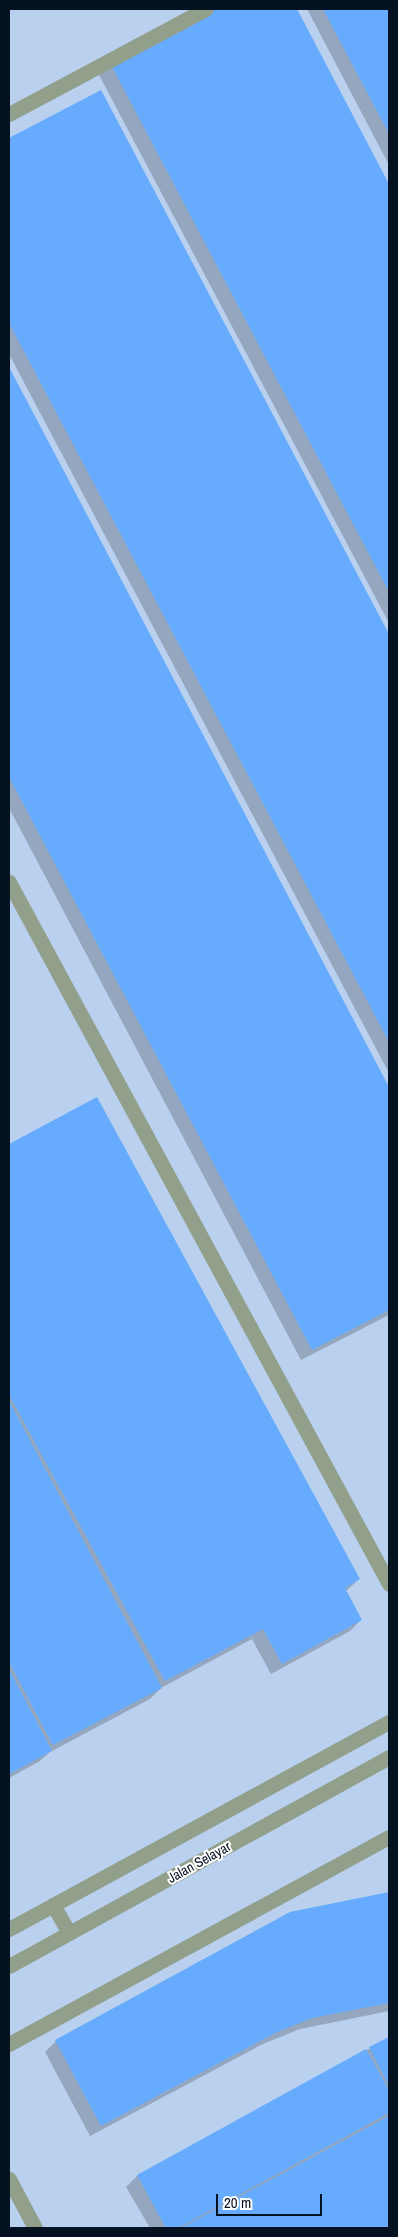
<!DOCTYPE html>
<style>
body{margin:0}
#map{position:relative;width:398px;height:2237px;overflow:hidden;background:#cae1fc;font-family:"Archivo Narrow",sans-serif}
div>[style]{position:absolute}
.built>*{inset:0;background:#b9d1ef;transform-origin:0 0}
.shadow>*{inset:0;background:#0003}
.building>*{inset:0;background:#66abfd}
.lane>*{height:15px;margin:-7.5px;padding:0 7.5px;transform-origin:7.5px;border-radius:7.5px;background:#929f8a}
.street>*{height:15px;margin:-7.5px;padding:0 7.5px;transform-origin:7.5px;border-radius:7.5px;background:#929f8a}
span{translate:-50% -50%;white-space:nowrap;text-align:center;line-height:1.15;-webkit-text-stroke:4px #fff;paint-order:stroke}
.street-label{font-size:14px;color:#051221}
.frame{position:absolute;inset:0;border:10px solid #051221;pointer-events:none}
.scale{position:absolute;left:216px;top:2194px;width:106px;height:22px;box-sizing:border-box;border:2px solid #051221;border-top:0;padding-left:6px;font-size:15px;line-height:18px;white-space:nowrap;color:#051221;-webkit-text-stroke:4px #fff;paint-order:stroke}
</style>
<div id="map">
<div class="built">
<i style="left:9px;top:9px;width:380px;height:2219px"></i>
</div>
<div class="shadow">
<i style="clip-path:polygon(216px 9px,295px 9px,389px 186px,389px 623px,99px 75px,110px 64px)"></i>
<i style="clip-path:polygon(307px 9px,389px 9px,389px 165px)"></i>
<i style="clip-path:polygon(101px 91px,389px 636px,389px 1073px,9px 354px,9px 140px)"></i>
<i style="clip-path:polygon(9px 370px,389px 1090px,389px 1315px,301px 1360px,9px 808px)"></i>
<i style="clip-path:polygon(96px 1099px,359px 1579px,345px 1592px,361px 1620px,350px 1631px,271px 1674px,252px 1639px,161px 1688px,150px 1699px,50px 1752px,40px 1761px,9px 1778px,9px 1146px)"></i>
<i style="clip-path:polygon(389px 1893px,389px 2011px,300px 2029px,263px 2044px,90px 2136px,45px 2052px,56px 2041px,291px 1913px)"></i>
<i style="clip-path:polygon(389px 2038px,389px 2228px,150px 2228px,126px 2187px,137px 2176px)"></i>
</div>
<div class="building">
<i style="clip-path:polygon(213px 9px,297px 9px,389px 184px,389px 592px,110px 63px)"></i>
<i style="clip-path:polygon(323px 9px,389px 9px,389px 134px)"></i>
<i style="clip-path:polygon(101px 90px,389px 634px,389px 1042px,9px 323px,9px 138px)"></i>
<i style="clip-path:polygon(9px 367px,389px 1087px,389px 1310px,312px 1350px,9px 777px)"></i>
<i style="clip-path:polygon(97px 1097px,360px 1579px,345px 1588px,362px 1620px,282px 1664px,263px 1629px,165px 1681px,9px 1395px,9px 1144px)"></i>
<i style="clip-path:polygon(9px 1401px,162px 1688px,53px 1745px,9px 1662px)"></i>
<i style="clip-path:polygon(9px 1669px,52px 1751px,9px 1774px)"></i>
<i style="clip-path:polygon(389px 1892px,389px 2003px,312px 2018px,275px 2033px,101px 2126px,55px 2040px,290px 1912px)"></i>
<i style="clip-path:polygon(389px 2037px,389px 2086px,369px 2047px)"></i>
<i style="clip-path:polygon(366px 2049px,389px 2090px,389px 2113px,178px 2228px,166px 2228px,137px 2175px)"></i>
<i style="clip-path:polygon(389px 2116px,389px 2228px,181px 2228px)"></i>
</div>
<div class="lane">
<i style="left:9px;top:114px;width:223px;rotate:-28.1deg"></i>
<i style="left:9px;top:882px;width:798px;rotate:61.57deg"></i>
<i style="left:9px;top:2044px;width:433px;rotate:-28.6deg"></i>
<i style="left:9px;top:2179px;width:55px;rotate:62deg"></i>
</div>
<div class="street">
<i style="left:53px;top:1905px;width:32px;rotate:60deg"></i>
<i style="left:9px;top:1929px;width:433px;rotate:-28.6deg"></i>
<i style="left:9px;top:1966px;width:434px;rotate:-28.8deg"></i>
</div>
<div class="street-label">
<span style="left:199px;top:1862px;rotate:-29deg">Jalan Selayar</span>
</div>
<div class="frame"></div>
<div class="scale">20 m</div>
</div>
